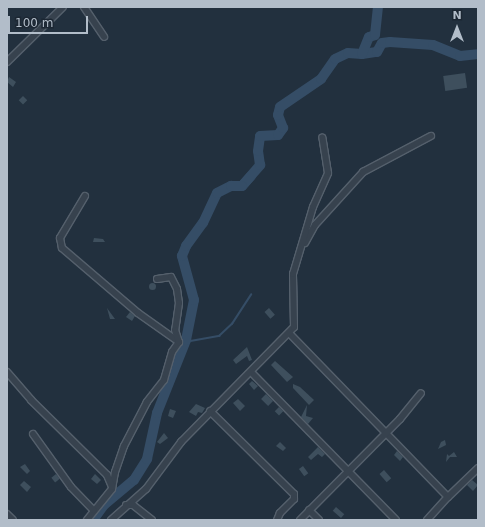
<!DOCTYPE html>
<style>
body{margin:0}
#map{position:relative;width:485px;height:527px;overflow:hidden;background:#22303e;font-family:"DejaVu Sans",sans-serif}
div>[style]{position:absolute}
.stream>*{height:1.5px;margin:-0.75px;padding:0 0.75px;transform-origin:0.75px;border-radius:0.75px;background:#354d66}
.river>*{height:10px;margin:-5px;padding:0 5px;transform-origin:5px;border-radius:5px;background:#354d66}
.building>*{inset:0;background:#3e4f5d;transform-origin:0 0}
.round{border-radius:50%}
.roads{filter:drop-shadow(1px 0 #55606c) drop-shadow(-1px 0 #55606c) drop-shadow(0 1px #55606c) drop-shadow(0 -1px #55606c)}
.street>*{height:6px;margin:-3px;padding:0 3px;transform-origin:3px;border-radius:3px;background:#37424e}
span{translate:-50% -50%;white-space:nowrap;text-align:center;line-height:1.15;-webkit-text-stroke:3px #1c2733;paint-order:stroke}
.frame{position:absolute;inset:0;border:8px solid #b2bdc9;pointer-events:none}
.north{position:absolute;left:437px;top:8px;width:40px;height:40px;-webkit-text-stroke:3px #1c2733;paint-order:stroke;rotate:0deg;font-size:11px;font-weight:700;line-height:16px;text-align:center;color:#b2bdc9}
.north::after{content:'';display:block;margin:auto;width:14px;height:18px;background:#b2bdc9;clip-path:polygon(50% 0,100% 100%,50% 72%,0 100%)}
.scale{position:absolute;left:8px;top:16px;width:80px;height:18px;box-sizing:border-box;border:2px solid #b2bdc9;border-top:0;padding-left:5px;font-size:12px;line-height:14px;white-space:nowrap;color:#b2bdc9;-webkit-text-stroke:3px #1c2733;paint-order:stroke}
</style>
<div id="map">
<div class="stream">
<i style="left:185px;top:342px;width:35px;rotate:-10deg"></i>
<i style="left:219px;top:336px;width:18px;rotate:-43deg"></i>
<i style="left:232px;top:324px;width:35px;rotate:-57deg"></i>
</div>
<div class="river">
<i style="left:362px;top:54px;width:15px;rotate:-8deg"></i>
<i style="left:377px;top:52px;width:10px;rotate:-61deg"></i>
<i style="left:382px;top:43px;width:8px;rotate:-7deg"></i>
<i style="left:390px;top:42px;width:43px;rotate:4deg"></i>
<i style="left:433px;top:45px;width:29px;rotate:22deg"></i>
<i style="left:460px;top:56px;width:18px;rotate:-6deg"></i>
<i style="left:251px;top:176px;width:13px;rotate:132deg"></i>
<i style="left:242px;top:186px;width:28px;rotate:-49deg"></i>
<i style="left:260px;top:165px;width:14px;rotate:-98deg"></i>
<i style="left:258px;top:151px;width:15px;rotate:-82deg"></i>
<i style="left:260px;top:136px;width:18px;rotate:-3deg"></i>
<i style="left:278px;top:135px;width:9px;rotate:-54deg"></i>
<i style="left:283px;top:128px;width:14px;rotate:-111deg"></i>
<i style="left:278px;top:115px;width:8px;rotate:-76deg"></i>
<i style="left:280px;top:107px;width:50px;rotate:-34.3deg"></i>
<i style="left:321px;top:79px;width:24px;rotate:-55deg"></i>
<i style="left:335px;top:59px;width:14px;rotate:-25deg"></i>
<i style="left:348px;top:53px;width:14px;rotate:4deg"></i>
<i style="left:362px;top:54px;width:18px;rotate:-68deg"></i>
<i style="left:369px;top:37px;width:6px;rotate:-18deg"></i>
<i style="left:375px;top:35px;width:28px;rotate:-84deg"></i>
<i style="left:93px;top:520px;width:19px;rotate:-54deg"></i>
<i style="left:104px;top:505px;width:39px;rotate:-40deg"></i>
<i style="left:134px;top:480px;width:25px;rotate:-58deg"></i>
<i style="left:147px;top:459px;width:47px;rotate:-77.7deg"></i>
<i style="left:157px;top:413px;width:79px;rotate:-68.3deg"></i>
<i style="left:186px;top:340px;width:41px;rotate:-78.7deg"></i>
<i style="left:194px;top:300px;width:46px;rotate:-105.3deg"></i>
<i style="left:182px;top:256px;width:11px;rotate:-68deg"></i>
<i style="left:186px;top:246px;width:29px;rotate:-54deg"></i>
<i style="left:203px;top:223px;width:33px;rotate:-65deg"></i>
<i style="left:217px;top:193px;width:16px;rotate:-27deg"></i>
<i style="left:231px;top:186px;width:11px"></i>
</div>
<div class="building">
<i style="left:465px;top:73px;width:15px;height:22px;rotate:82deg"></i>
<i style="clip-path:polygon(9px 77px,16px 82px,13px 87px,7px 82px)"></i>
<i style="left:23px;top:96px;width:6px;height:6px;rotate:45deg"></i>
<i style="clip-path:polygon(94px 238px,103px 239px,105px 242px,93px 242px)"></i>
<i class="round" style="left:148.5px;top:282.5px;width:7px;height:7px"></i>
<i style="clip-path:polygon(107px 308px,115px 319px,110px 319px)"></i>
<i style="left:269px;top:308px;width:9px;height:6px;rotate:49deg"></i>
<i style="clip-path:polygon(130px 312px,135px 316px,132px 321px,126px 317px)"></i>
<i style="clip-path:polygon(247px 347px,252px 360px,249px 361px,247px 356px,236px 364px,233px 360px)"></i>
<i style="clip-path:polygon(275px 361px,293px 377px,287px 382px,271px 365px)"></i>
<i style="clip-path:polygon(252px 381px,258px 386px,254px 390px,249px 384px)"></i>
<i style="clip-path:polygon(293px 384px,300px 387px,314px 400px,309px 405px,293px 388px)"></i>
<i style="left:266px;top:394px;width:10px;height:7px;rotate:45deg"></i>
<i style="clip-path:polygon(238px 399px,245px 406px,240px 411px,233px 403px)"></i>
<i style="clip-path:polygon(196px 404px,205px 408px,202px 413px,198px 412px,196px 416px,189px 412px)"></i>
<i style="clip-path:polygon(307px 405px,306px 416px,313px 418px,308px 424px,301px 417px)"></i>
<i style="left:279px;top:407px;width:6px;height:6px;rotate:45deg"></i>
<i style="clip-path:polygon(170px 409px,176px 411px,173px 418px,168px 416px)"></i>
<i style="clip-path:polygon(164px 433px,168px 438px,160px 444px,157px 442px)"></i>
<i style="clip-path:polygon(445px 440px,446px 445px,438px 449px,441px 442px)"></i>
<i style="clip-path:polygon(280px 442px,286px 448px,283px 451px,276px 446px)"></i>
<i style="clip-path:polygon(318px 447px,325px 454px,322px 457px,318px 454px,311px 460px,308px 457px)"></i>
<i style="clip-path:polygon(397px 451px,403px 457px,400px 461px,394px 455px)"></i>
<i style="clip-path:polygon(454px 452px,457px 457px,450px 457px,446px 462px,447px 454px,449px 456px)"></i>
<i style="clip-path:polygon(25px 464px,30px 471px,27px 474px,20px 467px)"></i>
<i style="left:303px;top:466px;width:9px;height:5px;rotate:54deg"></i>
<i style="left:384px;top:470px;width:11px;height:6px;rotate:49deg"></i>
<i style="left:56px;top:474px;width:6px;height:6px;rotate:51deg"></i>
<i style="clip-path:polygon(95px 474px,101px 480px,97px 484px,91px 479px)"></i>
<i style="clip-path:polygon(472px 480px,478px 485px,473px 491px,467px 485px)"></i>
<i style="clip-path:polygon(24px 481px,31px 487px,27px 492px,20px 485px)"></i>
<i style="left:336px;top:507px;width:11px;height:5px;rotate:41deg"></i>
</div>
<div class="roads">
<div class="street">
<i style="left:84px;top:7px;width:36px;rotate:56deg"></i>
<i style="left:7px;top:62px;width:78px;rotate:-44.5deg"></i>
<i style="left:85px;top:196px;width:49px;rotate:120.8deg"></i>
<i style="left:60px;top:238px;width:10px;rotate:79deg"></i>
<i style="left:62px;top:248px;width:100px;rotate:40.5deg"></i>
<i style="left:138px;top:313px;width:50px;rotate:35.3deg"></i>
<i style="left:179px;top:342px;width:12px;rotate:125deg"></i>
<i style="left:172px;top:352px;width:29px;rotate:106deg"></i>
<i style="left:164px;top:380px;width:28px;rotate:128deg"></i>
<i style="left:147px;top:402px;width:50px;rotate:117.6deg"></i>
<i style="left:124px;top:446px;width:28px;rotate:109deg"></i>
<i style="left:115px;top:472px;width:17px;rotate:100deg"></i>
<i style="left:112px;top:489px;width:40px;rotate:129deg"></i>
<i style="left:305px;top:243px;width:21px;rotate:-61deg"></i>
<i style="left:315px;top:225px;width:72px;rotate:-47.8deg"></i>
<i style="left:363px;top:172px;width:77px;rotate:-27.9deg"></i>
<i style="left:157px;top:279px;width:14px;rotate:-8deg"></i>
<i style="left:171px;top:277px;width:13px;rotate:63deg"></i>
<i style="left:177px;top:289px;width:14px;rotate:82deg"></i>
<i style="left:179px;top:303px;width:27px;rotate:98deg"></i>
<i style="left:175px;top:330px;width:13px;rotate:72deg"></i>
<i style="left:289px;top:333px;width:228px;rotate:45.9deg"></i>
<i style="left:448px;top:497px;width:42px;rotate:-44deg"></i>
<i style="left:7px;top:372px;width:37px;rotate:49deg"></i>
<i style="left:31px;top:400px;width:107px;rotate:44.6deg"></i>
<i style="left:107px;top:475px;width:13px;rotate:67deg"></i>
<i style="left:251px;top:372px;width:207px;rotate:45.6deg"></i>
<i style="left:210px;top:411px;width:118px;rotate:44.7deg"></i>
<i style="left:294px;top:494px;width:5px;rotate:90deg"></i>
<i style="left:294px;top:499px;width:20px;rotate:135deg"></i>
<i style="left:280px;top:513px;width:8px;rotate:113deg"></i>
<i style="left:33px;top:434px;width:65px;rotate:54.4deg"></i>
<i style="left:71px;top:487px;width:32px;rotate:46deg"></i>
<i style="left:126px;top:505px;width:7px"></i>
<i style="left:133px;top:505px;width:24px;rotate:38deg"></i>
<i style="left:309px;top:510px;width:14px;rotate:45deg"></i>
<i style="left:7px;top:514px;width:8px;rotate:45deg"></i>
<i style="left:111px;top:520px;width:47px;rotate:-41.5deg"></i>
<i style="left:146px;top:489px;width:59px;rotate:-53.3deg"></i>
<i style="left:181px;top:442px;width:161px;rotate:-45.5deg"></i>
<i style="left:294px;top:327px;width:53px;rotate:-91.1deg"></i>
<i style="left:293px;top:274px;width:70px;rotate:-73.4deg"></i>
<i style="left:313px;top:207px;width:37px;rotate:-66deg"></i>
<i style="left:328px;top:173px;width:36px;rotate:-99deg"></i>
<i style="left:300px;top:520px;width:142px;rotate:-45.3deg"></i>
<i style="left:400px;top:419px;width:33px;rotate:-51deg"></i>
<i style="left:427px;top:520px;width:31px;rotate:-48deg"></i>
</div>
</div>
<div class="frame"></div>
<div class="north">N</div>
<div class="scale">100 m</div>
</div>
